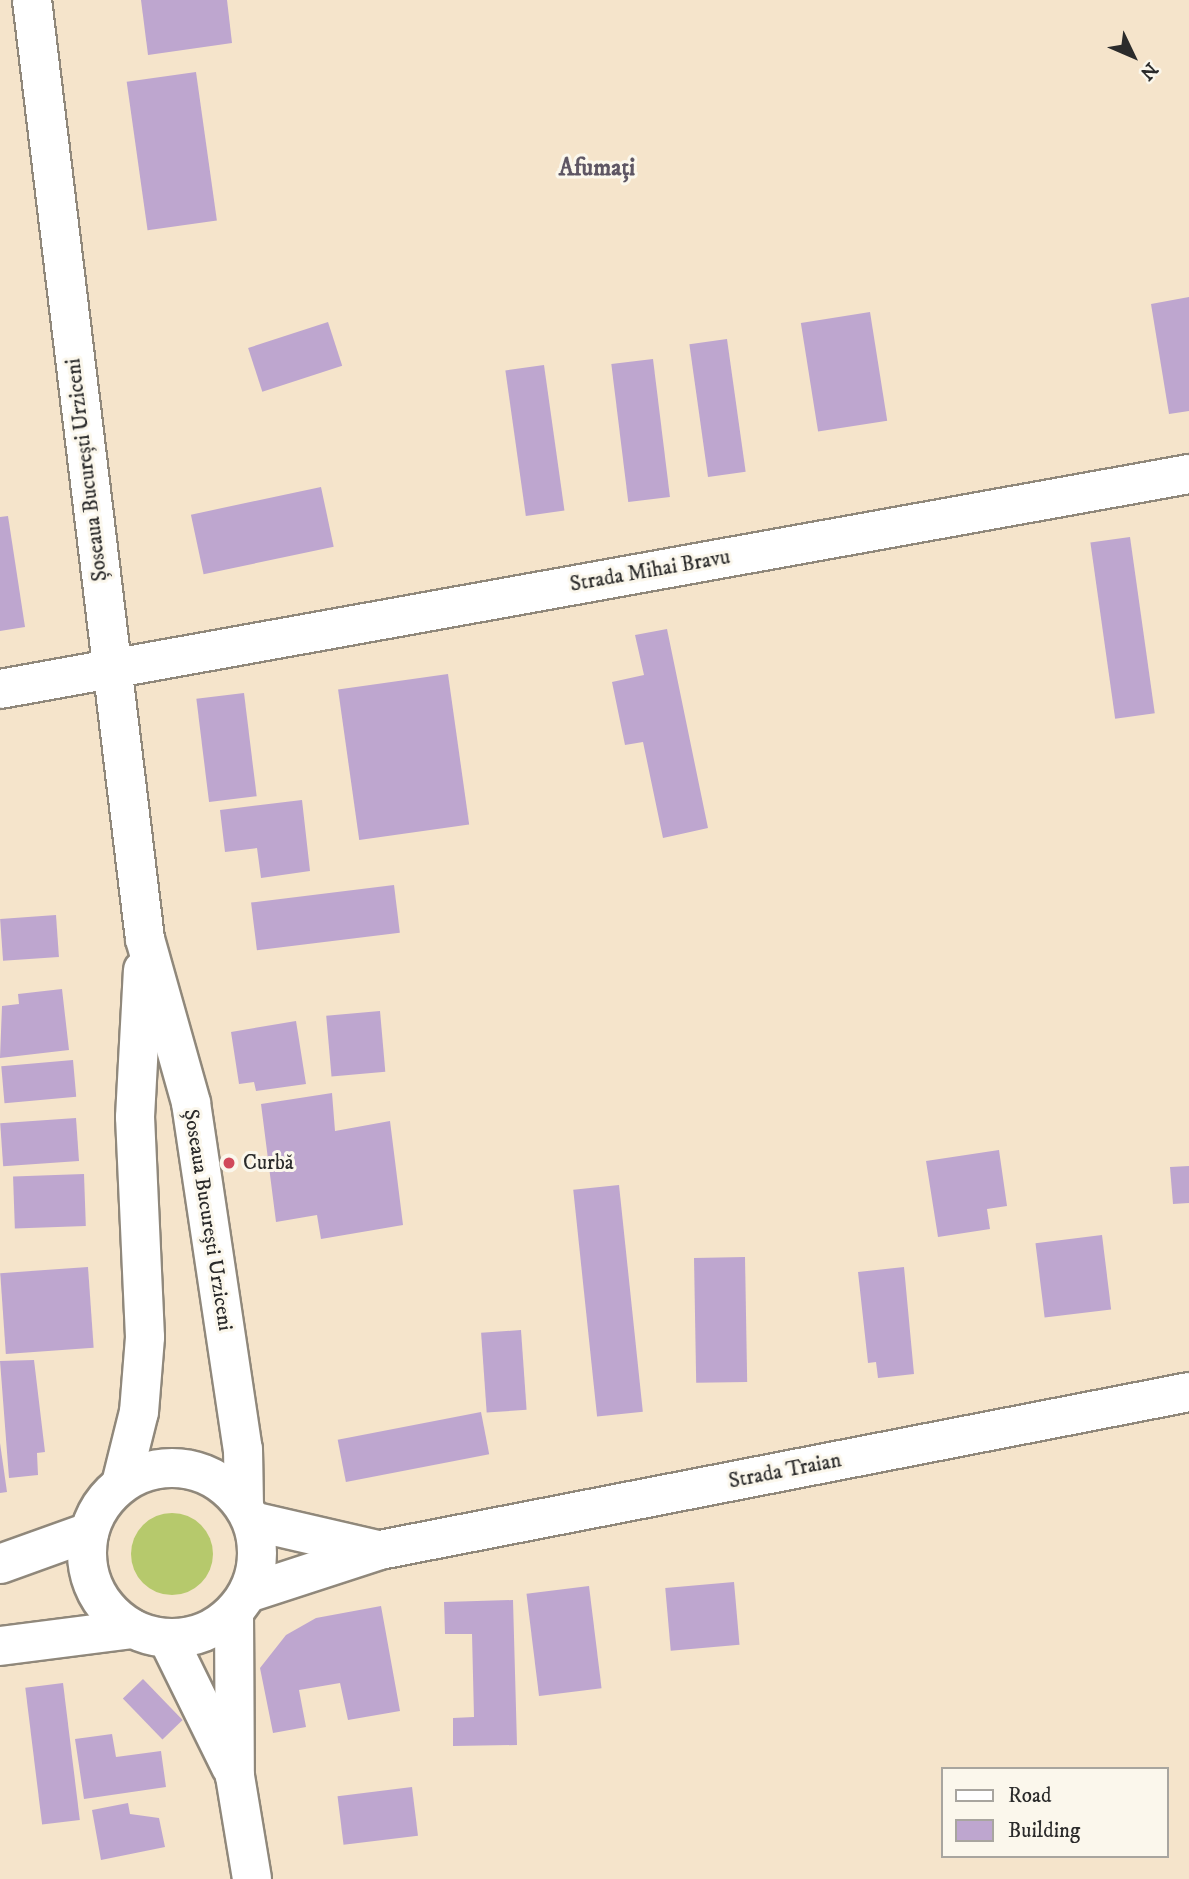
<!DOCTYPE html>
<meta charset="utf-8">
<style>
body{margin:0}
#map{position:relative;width:1189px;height:1879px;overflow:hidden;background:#f5e4cb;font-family:"IM FELL DW Pica",serif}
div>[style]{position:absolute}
.green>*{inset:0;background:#b6c96c}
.round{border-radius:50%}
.building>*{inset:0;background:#bea6cf;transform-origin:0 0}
.roads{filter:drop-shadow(2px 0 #90887b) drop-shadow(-2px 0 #90887b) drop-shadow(0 2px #90887b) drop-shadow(0 -2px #90887b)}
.minor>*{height:38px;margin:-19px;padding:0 19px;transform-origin:19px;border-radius:19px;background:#fff}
.secondary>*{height:38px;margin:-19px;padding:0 19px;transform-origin:19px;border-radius:19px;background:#fff}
.trunk>*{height:38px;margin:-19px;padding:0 19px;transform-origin:19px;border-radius:19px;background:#fff}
.trunk>.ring{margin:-19px;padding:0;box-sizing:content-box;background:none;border:38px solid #fff;border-radius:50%}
.dots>*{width:19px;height:19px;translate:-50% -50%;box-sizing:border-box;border:4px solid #fbf7ec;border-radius:50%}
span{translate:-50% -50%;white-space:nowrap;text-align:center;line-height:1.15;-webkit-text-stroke:6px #fbf7ec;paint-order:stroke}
.street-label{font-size:21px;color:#2b2b2b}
.poi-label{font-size:21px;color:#2b2b2b}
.left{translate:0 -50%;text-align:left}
.quarter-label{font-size:24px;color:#5e5664;font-weight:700}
.legend{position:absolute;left:941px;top:1767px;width:228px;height:91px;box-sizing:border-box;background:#fbf7ec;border:2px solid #a8a59f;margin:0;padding:9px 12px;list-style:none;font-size:21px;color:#2b2b2b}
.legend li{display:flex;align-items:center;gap:14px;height:35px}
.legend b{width:35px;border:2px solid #a8a59f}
.north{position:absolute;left:1098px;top:21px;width:70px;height:70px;-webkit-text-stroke:5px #fbf7ec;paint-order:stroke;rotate:134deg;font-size:19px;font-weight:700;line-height:28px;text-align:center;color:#2b2b2b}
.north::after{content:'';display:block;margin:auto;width:24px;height:32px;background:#2b2b2b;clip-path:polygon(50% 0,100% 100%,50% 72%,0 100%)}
</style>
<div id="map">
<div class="green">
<i class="round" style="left:131px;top:1513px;width:82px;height:82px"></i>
</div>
<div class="building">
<i style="clip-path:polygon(141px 0,227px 0,232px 43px,148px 55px)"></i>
<i style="left:196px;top:72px;width:150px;height:70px;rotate:82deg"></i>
<i style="clip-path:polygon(1189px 297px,1189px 411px,1169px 414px,1151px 304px)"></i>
<i style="left:870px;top:312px;width:110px;height:70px;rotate:81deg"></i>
<i style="left:328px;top:322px;width:46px;height:84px;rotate:72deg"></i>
<i style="left:727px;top:339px;width:134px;height:38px;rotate:82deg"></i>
<i style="left:653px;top:359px;width:139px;height:42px;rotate:83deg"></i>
<i style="left:544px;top:365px;width:147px;height:39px;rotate:82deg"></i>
<i style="left:321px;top:487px;width:61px;height:133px;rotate:78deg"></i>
<i style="clip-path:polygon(8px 516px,25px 627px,0 631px,0 517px)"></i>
<i style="left:1130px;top:537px;width:178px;height:40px;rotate:82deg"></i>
<i style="clip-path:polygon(667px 629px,708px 828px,663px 838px,643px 742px,625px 745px,612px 682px,644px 675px,635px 635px)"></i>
<i style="left:448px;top:674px;width:152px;height:111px;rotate:82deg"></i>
<i style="left:244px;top:693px;width:104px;height:48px;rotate:83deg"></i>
<i style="clip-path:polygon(302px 800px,310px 871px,261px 878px,257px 848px,225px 852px,220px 810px)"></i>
<i style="left:394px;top:885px;width:48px;height:144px;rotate:83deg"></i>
<i style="left:56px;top:915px;width:42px;height:56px;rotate:86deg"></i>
<i style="clip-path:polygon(62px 989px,69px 1050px,0 1058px,2px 1006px,19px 1004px,18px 994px)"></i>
<i style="left:380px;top:1011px;width:61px;height:54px;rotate:85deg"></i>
<i style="clip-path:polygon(296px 1021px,306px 1084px,256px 1091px,254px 1082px,239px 1084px,231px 1032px)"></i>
<i style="left:73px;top:1060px;width:37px;height:72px;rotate:85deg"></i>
<i style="clip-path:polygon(332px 1093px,335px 1131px,390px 1121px,403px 1225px,321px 1239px,317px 1215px,276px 1222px,261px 1104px)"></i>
<i style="left:76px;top:1118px;width:43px;height:76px;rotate:86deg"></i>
<i style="clip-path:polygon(999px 1150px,1007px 1206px,987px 1209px,990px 1229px,938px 1237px,926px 1161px)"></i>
<i style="clip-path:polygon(1189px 1166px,1189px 1203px,1173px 1204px,1170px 1167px)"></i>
<i style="left:84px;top:1174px;width:52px;height:71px;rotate:88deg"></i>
<i style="left:619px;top:1185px;width:228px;height:46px;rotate:84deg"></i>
<i style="left:1102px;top:1235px;width:75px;height:67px;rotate:83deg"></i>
<i style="left:745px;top:1257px;width:125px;height:51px;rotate:89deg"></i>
<i style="left:88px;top:1267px;width:81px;height:88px;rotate:86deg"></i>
<i style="clip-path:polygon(904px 1267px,914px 1374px,878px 1378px,876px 1362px,868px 1363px,858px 1272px)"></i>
<i style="left:521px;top:1330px;width:80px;height:40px;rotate:86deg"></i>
<i style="clip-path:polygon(34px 1360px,45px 1452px,37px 1453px,38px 1475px,9px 1478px,0 1361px)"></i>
<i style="left:481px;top:1412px;width:43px;height:146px;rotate:79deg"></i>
<i style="clip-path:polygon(0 1443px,7px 1492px,0 1493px)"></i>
<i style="left:734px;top:1582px;width:63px;height:69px;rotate:85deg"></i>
<i style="left:589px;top:1586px;width:103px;height:63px;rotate:83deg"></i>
<i style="clip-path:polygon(513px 1600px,517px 1745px,453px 1746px,453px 1718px,474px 1717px,472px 1634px,445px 1634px,444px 1602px)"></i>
<i style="clip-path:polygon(381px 1606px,400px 1711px,348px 1720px,340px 1683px,299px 1690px,306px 1727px,273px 1733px,260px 1668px,286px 1635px,316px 1618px)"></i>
<i style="left:143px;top:1679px;width:57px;height:28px;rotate:46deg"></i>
<i style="left:63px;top:1683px;width:138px;height:38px;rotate:83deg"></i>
<i style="clip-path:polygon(112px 1734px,116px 1757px,161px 1751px,166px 1787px,84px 1799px,75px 1739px)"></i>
<i style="left:412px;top:1787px;width:49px;height:75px;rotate:83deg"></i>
<i style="clip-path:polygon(128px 1803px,130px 1814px,159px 1818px,165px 1847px,101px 1860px,92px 1810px)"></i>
</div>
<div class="roads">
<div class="minor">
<i style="left:0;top:689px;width:1208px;rotate:-10.25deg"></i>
<i style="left:252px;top:1521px;width:129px;rotate:13deg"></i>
<i style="left:248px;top:1593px;width:139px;rotate:-18deg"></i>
<i style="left:380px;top:1550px;width:824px;rotate:-11.05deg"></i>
</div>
<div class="secondary">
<i style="left:234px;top:1612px;width:164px;rotate:89.7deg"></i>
<i style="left:235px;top:1776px;width:104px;rotate:80.6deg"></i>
<i style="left:168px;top:1639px;width:143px;rotate:63.8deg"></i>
</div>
<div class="trunk">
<i style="left:32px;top:0;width:946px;rotate:83.14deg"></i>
<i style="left:145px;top:939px;width:170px;rotate:74.3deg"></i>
<i style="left:191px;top:1103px;width:350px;rotate:81.5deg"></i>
<i style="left:243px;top:1449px;width:57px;rotate:89deg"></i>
<i class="ring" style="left:87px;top:1468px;width:132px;height:132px"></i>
<i style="left:121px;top:1484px;width:74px;rotate:-76deg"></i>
<i style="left:139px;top:1412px;width:75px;rotate:-85.4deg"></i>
<i style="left:145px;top:1337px;width:220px;rotate:-92.6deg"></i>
<i style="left:135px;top:1117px;width:147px;rotate:-86.9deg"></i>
<i style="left:0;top:1564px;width:95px;rotate:-19.8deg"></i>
<i style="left:0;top:1646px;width:134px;rotate:-7.3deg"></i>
</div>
</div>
<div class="dots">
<i style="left:229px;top:1163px;background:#d1495b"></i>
</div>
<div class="street-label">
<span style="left:87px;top:470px;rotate:-97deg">Șoseaua București Urziceni</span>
<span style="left:650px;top:571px;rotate:-10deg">Strada Mihai Bravu</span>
<span style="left:208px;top:1220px;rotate:81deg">Șoseaua București Urziceni</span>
<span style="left:785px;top:1471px;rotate:-11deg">Strada Traian</span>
</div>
<div class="poi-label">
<span class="left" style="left:243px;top:1163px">Curbă</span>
</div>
<div class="quarter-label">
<span style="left:597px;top:169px">Afumați</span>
</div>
<ul class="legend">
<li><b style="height:9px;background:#fff"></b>Road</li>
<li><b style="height:19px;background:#bea6cf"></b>Building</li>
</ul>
<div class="north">N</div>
</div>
